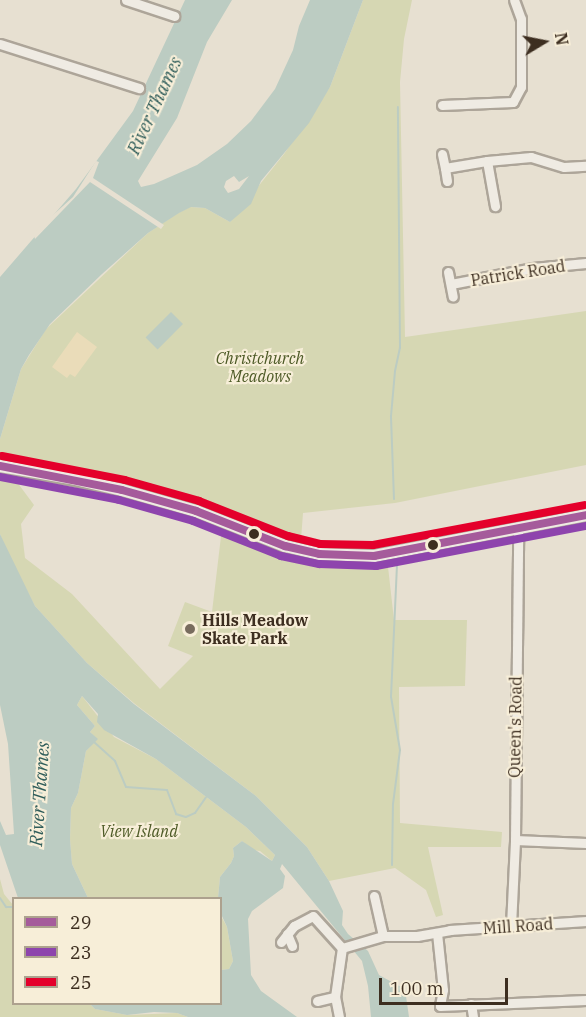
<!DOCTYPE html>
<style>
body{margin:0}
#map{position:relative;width:586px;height:1017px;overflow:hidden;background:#e7e0d1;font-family:"IBM Plex Serif",serif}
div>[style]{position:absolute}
.green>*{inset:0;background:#d6d7b3}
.sand>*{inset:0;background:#eadcb9}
.water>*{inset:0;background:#bcccc2;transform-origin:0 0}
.pier>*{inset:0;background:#e7e0d1}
.stream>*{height:2px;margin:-1px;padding:0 1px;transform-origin:1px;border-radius:1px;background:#bcccc2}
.roads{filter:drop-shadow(2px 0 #ada599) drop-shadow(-2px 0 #ada599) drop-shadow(0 2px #ada599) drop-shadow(0 -2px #ada599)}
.street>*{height:9px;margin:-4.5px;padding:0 4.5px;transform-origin:4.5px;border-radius:4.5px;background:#efebe3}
.secondary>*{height:12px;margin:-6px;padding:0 6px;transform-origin:6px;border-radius:6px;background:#efebe3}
.bus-1>*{height:8px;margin:-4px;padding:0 4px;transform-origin:4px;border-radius:4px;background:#a55b9b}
.bus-2>*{height:8px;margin:-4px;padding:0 4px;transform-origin:4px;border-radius:4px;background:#8e44ad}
.bus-3>*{height:8px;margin:-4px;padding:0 4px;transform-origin:4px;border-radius:4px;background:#e4002b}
.dots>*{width:16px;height:16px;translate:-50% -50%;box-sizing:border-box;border:3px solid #f7eed8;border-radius:50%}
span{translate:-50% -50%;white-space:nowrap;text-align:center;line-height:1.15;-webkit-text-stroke:4.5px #f7eed8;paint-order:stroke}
.street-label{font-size:16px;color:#3d2e20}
.park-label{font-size:16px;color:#4d5a26;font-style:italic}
.poi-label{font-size:16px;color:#3d2e20;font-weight:700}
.left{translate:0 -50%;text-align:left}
.water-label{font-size:18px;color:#2f5d5a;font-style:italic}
.legend{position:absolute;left:12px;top:897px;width:210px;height:108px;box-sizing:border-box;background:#f7eed8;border:2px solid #ada18e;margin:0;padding:8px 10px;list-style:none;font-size:18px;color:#3d2e20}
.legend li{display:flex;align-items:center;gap:12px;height:30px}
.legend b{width:30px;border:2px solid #ada18e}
.north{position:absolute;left:514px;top:12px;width:60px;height:60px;-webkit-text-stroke:4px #f7eed8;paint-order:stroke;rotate:80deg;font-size:16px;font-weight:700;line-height:24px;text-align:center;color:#3d2e20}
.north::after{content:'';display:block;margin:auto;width:21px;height:27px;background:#3d2e20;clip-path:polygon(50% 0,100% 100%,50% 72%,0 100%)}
.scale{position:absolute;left:379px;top:978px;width:129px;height:27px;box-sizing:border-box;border:3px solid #3d2e20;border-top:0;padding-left:8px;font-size:18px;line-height:21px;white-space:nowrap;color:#3d2e20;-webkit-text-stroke:4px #f7eed8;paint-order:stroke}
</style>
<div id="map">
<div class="green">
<i style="clip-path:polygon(363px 0,412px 0,404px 39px,400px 82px,405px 337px,586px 311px,586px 465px,395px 503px,303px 513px,301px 540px,200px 503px,122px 480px,76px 467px,0 457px,0 439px,21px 369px,46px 329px,148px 233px,178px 213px,190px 207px,205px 208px,230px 222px,284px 154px,330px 87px)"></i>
<i style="clip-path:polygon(0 477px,14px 478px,34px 505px,21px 524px,25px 558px,72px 594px,160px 689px,193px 656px,168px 646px,185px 602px,212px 612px,222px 528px,299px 560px,321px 562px,387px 558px,394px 620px,467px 620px,465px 686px,399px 687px,400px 823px,502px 832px,501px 847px,428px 847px,443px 915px,436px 917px,426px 890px,395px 868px,329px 881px,307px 847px,256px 796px,135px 704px,87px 663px,35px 606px,5px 548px,0 534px)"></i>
<i style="clip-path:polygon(82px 696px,114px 737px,156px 759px,246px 827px,275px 855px,272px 861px,260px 851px,253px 850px,242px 841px,233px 848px,234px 856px,231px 863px,220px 877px,218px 898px,88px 898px,72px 864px,70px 839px,71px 808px,78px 793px,86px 751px,97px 739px,90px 732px,95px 726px,77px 705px)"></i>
<i style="clip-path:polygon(0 879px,4px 894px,13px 905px,14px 1004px,90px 1004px,95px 1009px,127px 1015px,177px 1013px,188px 1017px,0 1017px)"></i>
<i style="clip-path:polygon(220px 914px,227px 927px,233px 961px,229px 969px,221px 970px)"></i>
</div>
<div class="sand">
<i style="clip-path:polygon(77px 332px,97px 347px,75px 377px,70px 374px,67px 378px,52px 367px)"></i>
</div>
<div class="water">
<i style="clip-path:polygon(evenodd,185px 0,232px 0,207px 42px,177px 118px,138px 181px,141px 187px,154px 184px,197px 165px,227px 144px,251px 121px,275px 89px,293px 50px,299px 26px,310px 0,363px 0,330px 87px,309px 123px,261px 181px,251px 204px,230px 222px,205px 208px,191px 207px,179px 213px,148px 233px,102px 274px,50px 324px,29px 355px,21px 369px,0 439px,0 277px,76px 189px,133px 111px,185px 0,234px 176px,239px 182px,249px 176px,239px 189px,228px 193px,224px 187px,226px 181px,234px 176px)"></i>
<i style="left:171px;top:312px;width:17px;height:36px;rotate:45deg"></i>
<i style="clip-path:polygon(0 534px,35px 606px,87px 663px,134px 704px,256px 796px,307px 847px,329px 881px,343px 911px,342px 925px,348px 934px,368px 951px,379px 975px,401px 987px,406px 996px,409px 1017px,371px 1017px,368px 986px,362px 961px,282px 864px,280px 869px,285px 876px,283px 888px,252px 911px,248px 919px,251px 975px,261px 991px,297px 1017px,188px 1017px,177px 1013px,154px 1012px,127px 1015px,95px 1009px,90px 1004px,220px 1004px,221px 970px,229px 969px,233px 961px,227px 927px,221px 914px,220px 898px,218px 898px,220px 877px,231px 863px,234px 856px,233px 848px,242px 841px,272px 861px,275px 855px,246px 827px,156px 759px,104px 730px,97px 722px,98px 714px,82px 696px,77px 705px,95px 726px,90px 732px,98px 739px,86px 751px,78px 793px,71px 808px,70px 839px,72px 864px,88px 898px,18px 898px,0 845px,0 821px,6px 835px,14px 834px,8px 744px,0 705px)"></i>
</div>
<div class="pier">
<i style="clip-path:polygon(96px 161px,99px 162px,93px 178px,164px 225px,161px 229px,90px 182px,35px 239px,33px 233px,73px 197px)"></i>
</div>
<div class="stream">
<i style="left:394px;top:499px;width:83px;rotate:-92.1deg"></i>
<i style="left:391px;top:416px;width:45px;rotate:-84.9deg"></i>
<i style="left:395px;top:371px;width:24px;rotate:-78deg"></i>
<i style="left:400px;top:348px;width:241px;rotate:-90.5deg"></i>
<i style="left:94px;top:742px;width:28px;rotate:42deg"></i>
<i style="left:115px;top:761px;width:28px;rotate:67deg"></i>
<i style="left:126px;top:787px;width:41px;rotate:4.2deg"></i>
<i style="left:167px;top:790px;width:26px;rotate:69deg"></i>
<i style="left:176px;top:814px;width:10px;rotate:17deg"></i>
<i style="left:186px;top:817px;width:10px;rotate:-24deg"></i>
<i style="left:195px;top:813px;width:19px;rotate:-55deg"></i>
<i style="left:392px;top:865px;width:61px;rotate:-89.1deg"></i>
<i style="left:393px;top:804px;width:54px;rotate:-82.6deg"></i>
<i style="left:400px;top:750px;width:54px;rotate:-99.6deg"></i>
<i style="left:391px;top:697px;width:132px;rotate:-87.4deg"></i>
<i style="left:0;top:898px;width:11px;rotate:56deg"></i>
<i style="left:6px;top:907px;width:8px"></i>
</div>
<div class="roads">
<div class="street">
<i style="left:126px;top:0;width:51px;rotate:18.4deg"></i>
<i style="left:0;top:44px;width:146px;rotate:17.6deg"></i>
<i style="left:442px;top:105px;width:71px;rotate:-2.4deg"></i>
<i style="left:513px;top:102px;width:17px;rotate:-62deg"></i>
<i style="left:521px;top:87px;width:68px;rotate:-90deg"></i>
<i style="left:521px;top:19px;width:20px;rotate:-110deg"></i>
<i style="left:442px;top:154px;width:14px;rotate:78deg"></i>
<i style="left:487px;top:161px;width:46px;rotate:79.9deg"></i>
<i style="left:447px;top:181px;width:13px;rotate:-99deg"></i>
<i style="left:445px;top:168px;width:43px;rotate:-9.5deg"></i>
<i style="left:487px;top:161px;width:44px;rotate:-5.2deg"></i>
<i style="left:531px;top:157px;width:34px;rotate:17deg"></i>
<i style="left:564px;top:167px;width:22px;rotate:-3deg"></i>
<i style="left:448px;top:272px;width:25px;rotate:79deg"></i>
<i style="left:451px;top:284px;width:84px;rotate:-11deg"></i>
<i style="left:533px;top:268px;width:53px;rotate:-5.4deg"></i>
<i style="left:515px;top:840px;width:71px;rotate:2.4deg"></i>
<i style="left:374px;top:896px;width:41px;rotate:77.3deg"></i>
<i style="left:511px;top:926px;width:86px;rotate:-87.3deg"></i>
<i style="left:515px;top:840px;width:312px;rotate:-89.4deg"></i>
<i style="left:437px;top:933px;width:57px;rotate:84deg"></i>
<i style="left:443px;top:990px;width:16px;rotate:101deg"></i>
<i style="left:440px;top:1006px;width:146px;rotate:-2.4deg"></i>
<i style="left:287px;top:934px;width:13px;rotate:67deg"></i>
<i style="left:281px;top:942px;width:21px;rotate:-51deg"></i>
<i style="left:294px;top:926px;width:21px;rotate:-28deg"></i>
<i style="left:313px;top:916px;width:43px;rotate:47.8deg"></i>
<i style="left:317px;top:1001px;width:18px;rotate:-13deg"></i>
<i style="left:471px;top:1004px;width:13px;rotate:81deg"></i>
<i style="left:339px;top:1017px;width:20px;rotate:-101deg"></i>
<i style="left:335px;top:997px;width:49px;rotate:-81.9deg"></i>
<i style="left:342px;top:948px;width:43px;rotate:-16.3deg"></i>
<i style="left:383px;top:936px;width:34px"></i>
<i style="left:417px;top:936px;width:34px;rotate:-10deg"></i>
<i style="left:450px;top:930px;width:136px;rotate:-3.8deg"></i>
</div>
<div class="secondary">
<i style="left:0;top:466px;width:76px;rotate:9.8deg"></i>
<i style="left:75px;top:479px;width:48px;rotate:13.2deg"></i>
<i style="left:122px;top:490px;width:77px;rotate:15.8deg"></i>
<i style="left:196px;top:511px;width:96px;rotate:21.5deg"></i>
<i style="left:285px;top:546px;width:35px;rotate:13deg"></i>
<i style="left:319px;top:554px;width:55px;rotate:2.1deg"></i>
<i style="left:374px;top:556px;width:216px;rotate:-10.9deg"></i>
</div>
</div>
<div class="bus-1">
<i style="left:0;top:466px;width:124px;rotate:11.1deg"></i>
<i style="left:122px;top:490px;width:77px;rotate:15.8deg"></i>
<i style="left:196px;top:511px;width:96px;rotate:21.5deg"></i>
<i style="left:285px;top:546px;width:35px;rotate:13deg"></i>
<i style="left:319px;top:554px;width:55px;rotate:2.1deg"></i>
<i style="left:374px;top:556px;width:216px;rotate:-10.9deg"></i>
</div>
<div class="bus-2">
<i style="left:0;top:477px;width:121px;rotate:10.9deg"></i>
<i style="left:119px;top:500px;width:77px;rotate:15.8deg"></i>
<i style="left:193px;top:521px;width:95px;rotate:21.7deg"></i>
<i style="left:281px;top:556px;width:39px;rotate:12deg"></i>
<i style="left:319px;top:564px;width:57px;rotate:2deg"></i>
<i style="left:376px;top:566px;width:214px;rotate:-10.8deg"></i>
</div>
<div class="bus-3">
<i style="left:2px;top:456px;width:125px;rotate:11deg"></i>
<i style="left:125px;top:480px;width:77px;rotate:15.8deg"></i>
<i style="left:199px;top:501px;width:96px;rotate:21.5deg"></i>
<i style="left:288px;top:536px;width:33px;rotate:14deg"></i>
<i style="left:320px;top:544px;width:53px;rotate:1.1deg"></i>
<i style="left:373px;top:545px;width:215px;rotate:-10.7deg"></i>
</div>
<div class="dots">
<i style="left:254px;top:534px;background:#3d2e20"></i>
<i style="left:433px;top:545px;background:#3d2e20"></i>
<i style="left:190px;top:629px;background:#786c5e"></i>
</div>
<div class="street-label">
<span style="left:518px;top:273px;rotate:-9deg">Patrick Road</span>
<span style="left:515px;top:727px;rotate:-89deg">Queen's Road</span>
<span style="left:518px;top:926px;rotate:-4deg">Mill Road</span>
</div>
<div class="park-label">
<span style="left:260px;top:367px">Christchurch<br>Meadows</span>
<span style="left:139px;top:831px">View Island</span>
</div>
<div class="poi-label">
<span class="left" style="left:202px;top:629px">Hills Meadow<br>Skate Park</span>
</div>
<div class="water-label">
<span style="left:155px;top:106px;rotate:-65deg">River Thames</span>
<span style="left:40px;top:794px;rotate:-86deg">River Thames</span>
</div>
<ul class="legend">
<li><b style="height:8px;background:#a55b9b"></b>29</li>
<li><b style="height:8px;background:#8e44ad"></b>23</li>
<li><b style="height:8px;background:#e4002b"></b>25</li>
</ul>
<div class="north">N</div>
<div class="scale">100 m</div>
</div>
